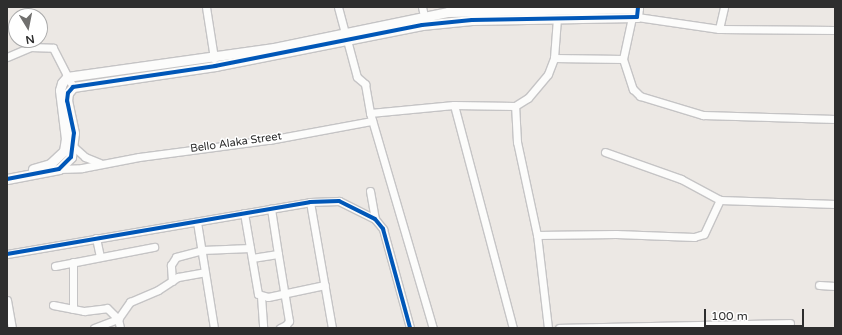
<!DOCTYPE html>
<style>
body{margin:0}
#map{position:relative;width:842px;height:335px;overflow:hidden;background:#ece8e4;font-family:"Varela Round",sans-serif}
div>[style]{position:absolute}
.roads{filter:drop-shadow(1px 0 #c5c4c5) drop-shadow(-1px 0 #c5c4c5) drop-shadow(0 1px #c5c4c5) drop-shadow(0 -1px #c5c4c5)}
.minor>*{height:7px;margin:-3.5px;padding:0 3.5px;transform-origin:3.5px;border-radius:3.5px;background:#fcfcfb}
.tertiary>*{height:9px;margin:-4.5px;padding:0 4.5px;transform-origin:4.5px;border-radius:4.5px;background:#fcfcfb}
.cycleway>*{height:4px;margin:-2px;padding:0 2px;transform-origin:2px;border-radius:2px;background:#0057b8}
span{translate:-50% -50%;white-space:nowrap;text-align:center;line-height:1.15;-webkit-text-stroke:3px #fff;paint-order:stroke}
.street-label{font-size:11px;color:#2e2e2e}
.frame{position:absolute;inset:0;border:8px solid #2e2e2e;pointer-events:none}
.north{position:absolute;left:8px;top:8px;width:40px;height:40px;box-sizing:border-box;background:#fff;border:1px solid #ababab;border-radius:50%;rotate:170deg;font-size:11px;font-weight:700;line-height:16px;text-align:center;color:#2e2e2e}
.north::after{content:'';display:block;margin:auto;width:14px;height:18px;background:#706f6e;clip-path:polygon(50% 0,100% 100%,50% 72%,0 100%)}
.scale{position:absolute;left:704px;top:309px;width:100px;height:18px;box-sizing:border-box;border:2px solid #2e2e2e;border-top:0;padding-left:5px;font-size:12px;line-height:14px;white-space:nowrap;color:#2e2e2e;-webkit-text-stroke:3px #fff;paint-order:stroke}
</style>
<div id="map">
<div class="roads">
<div class="minor">
<i style="left:206px;top:7px;width:52px;rotate:81.1deg"></i>
<i style="left:338px;top:7px;width:27px;rotate:75deg"></i>
<i style="left:422px;top:7px;width:9px;rotate:77deg"></i>
<i style="left:637px;top:17px;width:83px;rotate:8.3deg"></i>
<i style="left:719px;top:29px;width:116px;rotate:0.5deg"></i>
<i style="left:719px;top:29px;width:23px;rotate:-77deg"></i>
<i style="left:347px;top:40px;width:38px;rotate:75deg"></i>
<i style="left:357px;top:77px;width:11px;rotate:41deg"></i>
<i style="left:365px;top:84px;width:29px;rotate:80deg"></i>
<i style="left:370px;top:113px;width:224px;rotate:73.7deg"></i>
<i style="left:7px;top:57px;width:25px;rotate:-23deg"></i>
<i style="left:30px;top:47px;width:23px;rotate:2deg"></i>
<i style="left:53px;top:48px;width:44px;rotate:62.9deg"></i>
<i style="left:554px;top:58px;width:69px;rotate:0.8deg"></i>
<i style="left:623px;top:59px;width:43px;rotate:-77.9deg"></i>
<i style="left:623px;top:59px;width:32px;rotate:72deg"></i>
<i style="left:633px;top:89px;width:10px;rotate:45deg"></i>
<i style="left:640px;top:96px;width:66px;rotate:16.8deg"></i>
<i style="left:703px;top:115px;width:132px;rotate:1.7deg"></i>
<i style="left:454px;top:105px;width:61px;rotate:0.9deg"></i>
<i style="left:370px;top:113px;width:84px;rotate:-5.4deg"></i>
<i style="left:454px;top:105px;width:231px;rotate:75.2deg"></i>
<i style="left:74px;top:147px;width:15px;rotate:42deg"></i>
<i style="left:85px;top:157px;width:16px;rotate:22deg"></i>
<i style="left:605px;top:152px;width:81px;rotate:19.6deg"></i>
<i style="left:681px;top:179px;width:44px;rotate:28.3deg"></i>
<i style="left:720px;top:200px;width:115px;rotate:2deg"></i>
<i style="left:59px;top:169px;width:23px;rotate:-2deg"></i>
<i style="left:82px;top:168px;width:58px;rotate:-10.9deg"></i>
<i style="left:139px;top:157px;width:131px;rotate:-7.5deg"></i>
<i style="left:269px;top:140px;width:105px;rotate:-10.5deg"></i>
<i style="left:370px;top:191px;width:28px;rotate:80deg"></i>
<i style="left:310px;top:202px;width:128px;rotate:80.1deg"></i>
<i style="left:244px;top:213px;width:82px;rotate:80.2deg"></i>
<i style="left:258px;top:294px;width:10px;rotate:17deg"></i>
<i style="left:268px;top:297px;width:58px;rotate:-11.9deg"></i>
<i style="left:197px;top:222px;width:107px;rotate:80.9deg"></i>
<i style="left:537px;top:235px;width:79px;rotate:-0.7deg"></i>
<i style="left:616px;top:234px;width:78px;rotate:2.2deg"></i>
<i style="left:694px;top:237px;width:10px;rotate:-17deg"></i>
<i style="left:704px;top:234px;width:38px;rotate:-65deg"></i>
<i style="left:96px;top:238px;width:19px;rotate:78deg"></i>
<i style="left:7px;top:254px;width:307px;rotate:-9.7deg"></i>
<i style="left:310px;top:202px;width:29px;rotate:-2deg"></i>
<i style="left:339px;top:201px;width:40px;rotate:26.6deg"></i>
<i style="left:375px;top:219px;width:13px;rotate:51deg"></i>
<i style="left:383px;top:229px;width:103px;rotate:74.7deg"></i>
<i style="left:278px;top:254px;width:68px;rotate:80.7deg"></i>
<i style="left:289px;top:321px;width:5px;rotate:127deg"></i>
<i style="left:286px;top:325px;width:7px;rotate:153deg"></i>
<i style="left:252px;top:258px;width:26px;rotate:-9deg"></i>
<i style="left:278px;top:254px;width:46px;rotate:-98.8deg"></i>
<i style="left:55px;top:266px;width:101px;rotate:-10.9deg"></i>
<i style="left:172px;top:281px;width:16px;rotate:-94deg"></i>
<i style="left:171px;top:265px;width:9px;rotate:-58deg"></i>
<i style="left:176px;top:257px;width:27px;rotate:-15deg"></i>
<i style="left:202px;top:250px;width:48px;rotate:-2.4deg"></i>
<i style="left:819px;top:285px;width:16px;rotate:4deg"></i>
<i style="left:261px;top:296px;width:32px;rotate:86deg"></i>
<i style="left:7px;top:300px;width:28px;rotate:80deg"></i>
<i style="left:53px;top:305px;width:32px;rotate:11deg"></i>
<i style="left:84px;top:311px;width:23px;rotate:-7deg"></i>
<i style="left:107px;top:308px;width:16px;rotate:45deg"></i>
<i style="left:118px;top:319px;width:9px;rotate:77deg"></i>
<i style="left:73px;top:309px;width:47px;rotate:-90deg"></i>
<i style="left:94px;top:328px;width:26px;rotate:-21deg"></i>
<i style="left:118px;top:319px;width:21px;rotate:-55deg"></i>
<i style="left:130px;top:302px;width:30px;rotate:-23deg"></i>
<i style="left:158px;top:290px;width:24px;rotate:-33deg"></i>
<i style="left:178px;top:277px;width:27px;rotate:-10deg"></i>
<i style="left:548px;top:328px;width:94px;rotate:-96.7deg"></i>
<i style="left:537px;top:235px;width:95px;rotate:-102.1deg"></i>
<i style="left:517px;top:142px;width:36px;rotate:-93deg"></i>
<i style="left:515px;top:106px;width:15px;rotate:-32deg"></i>
<i style="left:528px;top:98px;width:31px;rotate:-50deg"></i>
<i style="left:548px;top:74px;width:17px;rotate:-69deg"></i>
<i style="left:554px;top:58px;width:40px;rotate:-85.7deg"></i>
<i style="left:559px;top:328px;width:231px;rotate:-1.2deg"></i>
</div>
<div class="tertiary">
<i style="left:33px;top:169px;width:18px;rotate:-16deg"></i>
<i style="left:50px;top:164px;width:19px;rotate:-43deg"></i>
<i style="left:64px;top:151px;width:12px;rotate:-81deg"></i>
<i style="left:66px;top:139px;width:49px;rotate:-97deg"></i>
<i style="left:60px;top:90px;width:7px;rotate:-74deg"></i>
<i style="left:62px;top:83px;width:8px;rotate:-50deg"></i>
<i style="left:67px;top:77px;width:209px;rotate:-8deg"></i>
<i style="left:274px;top:48px;width:178px;rotate:-11.7deg"></i>
<i style="left:448px;top:12px;width:190px;rotate:-1.2deg"></i>
<i style="left:7px;top:179px;width:53px;rotate:-10.9deg"></i>
<i style="left:59px;top:169px;width:17px;rotate:-45deg"></i>
<i style="left:71px;top:157px;width:24px;rotate:-83deg"></i>
<i style="left:74px;top:133px;width:33px;rotate:-102deg"></i>
<i style="left:67px;top:101px;width:8px;rotate:-83deg"></i>
<i style="left:68px;top:93px;width:8px;rotate:-50deg"></i>
<i style="left:73px;top:87px;width:144px;rotate:-8.4deg"></i>
<i style="left:215px;top:66px;width:211px;rotate:-11.2deg"></i>
<i style="left:422px;top:25px;width:50px;rotate:-5.7deg"></i>
<i style="left:472px;top:20px;width:165px;rotate:-1deg"></i>
<i style="left:637px;top:17px;width:10px;rotate:-84deg"></i>
</div>
</div>
<div class="cycleway">
<i style="left:7px;top:179px;width:53px;rotate:-10.9deg"></i>
<i style="left:59px;top:169px;width:17px;rotate:-45deg"></i>
<i style="left:71px;top:157px;width:24px;rotate:-83deg"></i>
<i style="left:74px;top:133px;width:33px;rotate:-102deg"></i>
<i style="left:67px;top:101px;width:8px;rotate:-83deg"></i>
<i style="left:68px;top:93px;width:8px;rotate:-50deg"></i>
<i style="left:73px;top:87px;width:144px;rotate:-8.4deg"></i>
<i style="left:215px;top:66px;width:211px;rotate:-11.2deg"></i>
<i style="left:422px;top:25px;width:50px;rotate:-5.7deg"></i>
<i style="left:472px;top:20px;width:165px;rotate:-1deg"></i>
<i style="left:637px;top:17px;width:10px;rotate:-84deg"></i>
<i style="left:7px;top:254px;width:307px;rotate:-9.7deg"></i>
<i style="left:310px;top:202px;width:29px;rotate:-2deg"></i>
<i style="left:339px;top:201px;width:40px;rotate:26.6deg"></i>
<i style="left:375px;top:219px;width:13px;rotate:51deg"></i>
<i style="left:383px;top:229px;width:103px;rotate:74.7deg"></i>
</div>
<div class="street-label">
<span style="left:236px;top:143px;rotate:-8deg">Bello Alaka Street</span>
</div>
<div class="frame"></div>
<div class="north">N</div>
<div class="scale">100 m</div>
</div>
